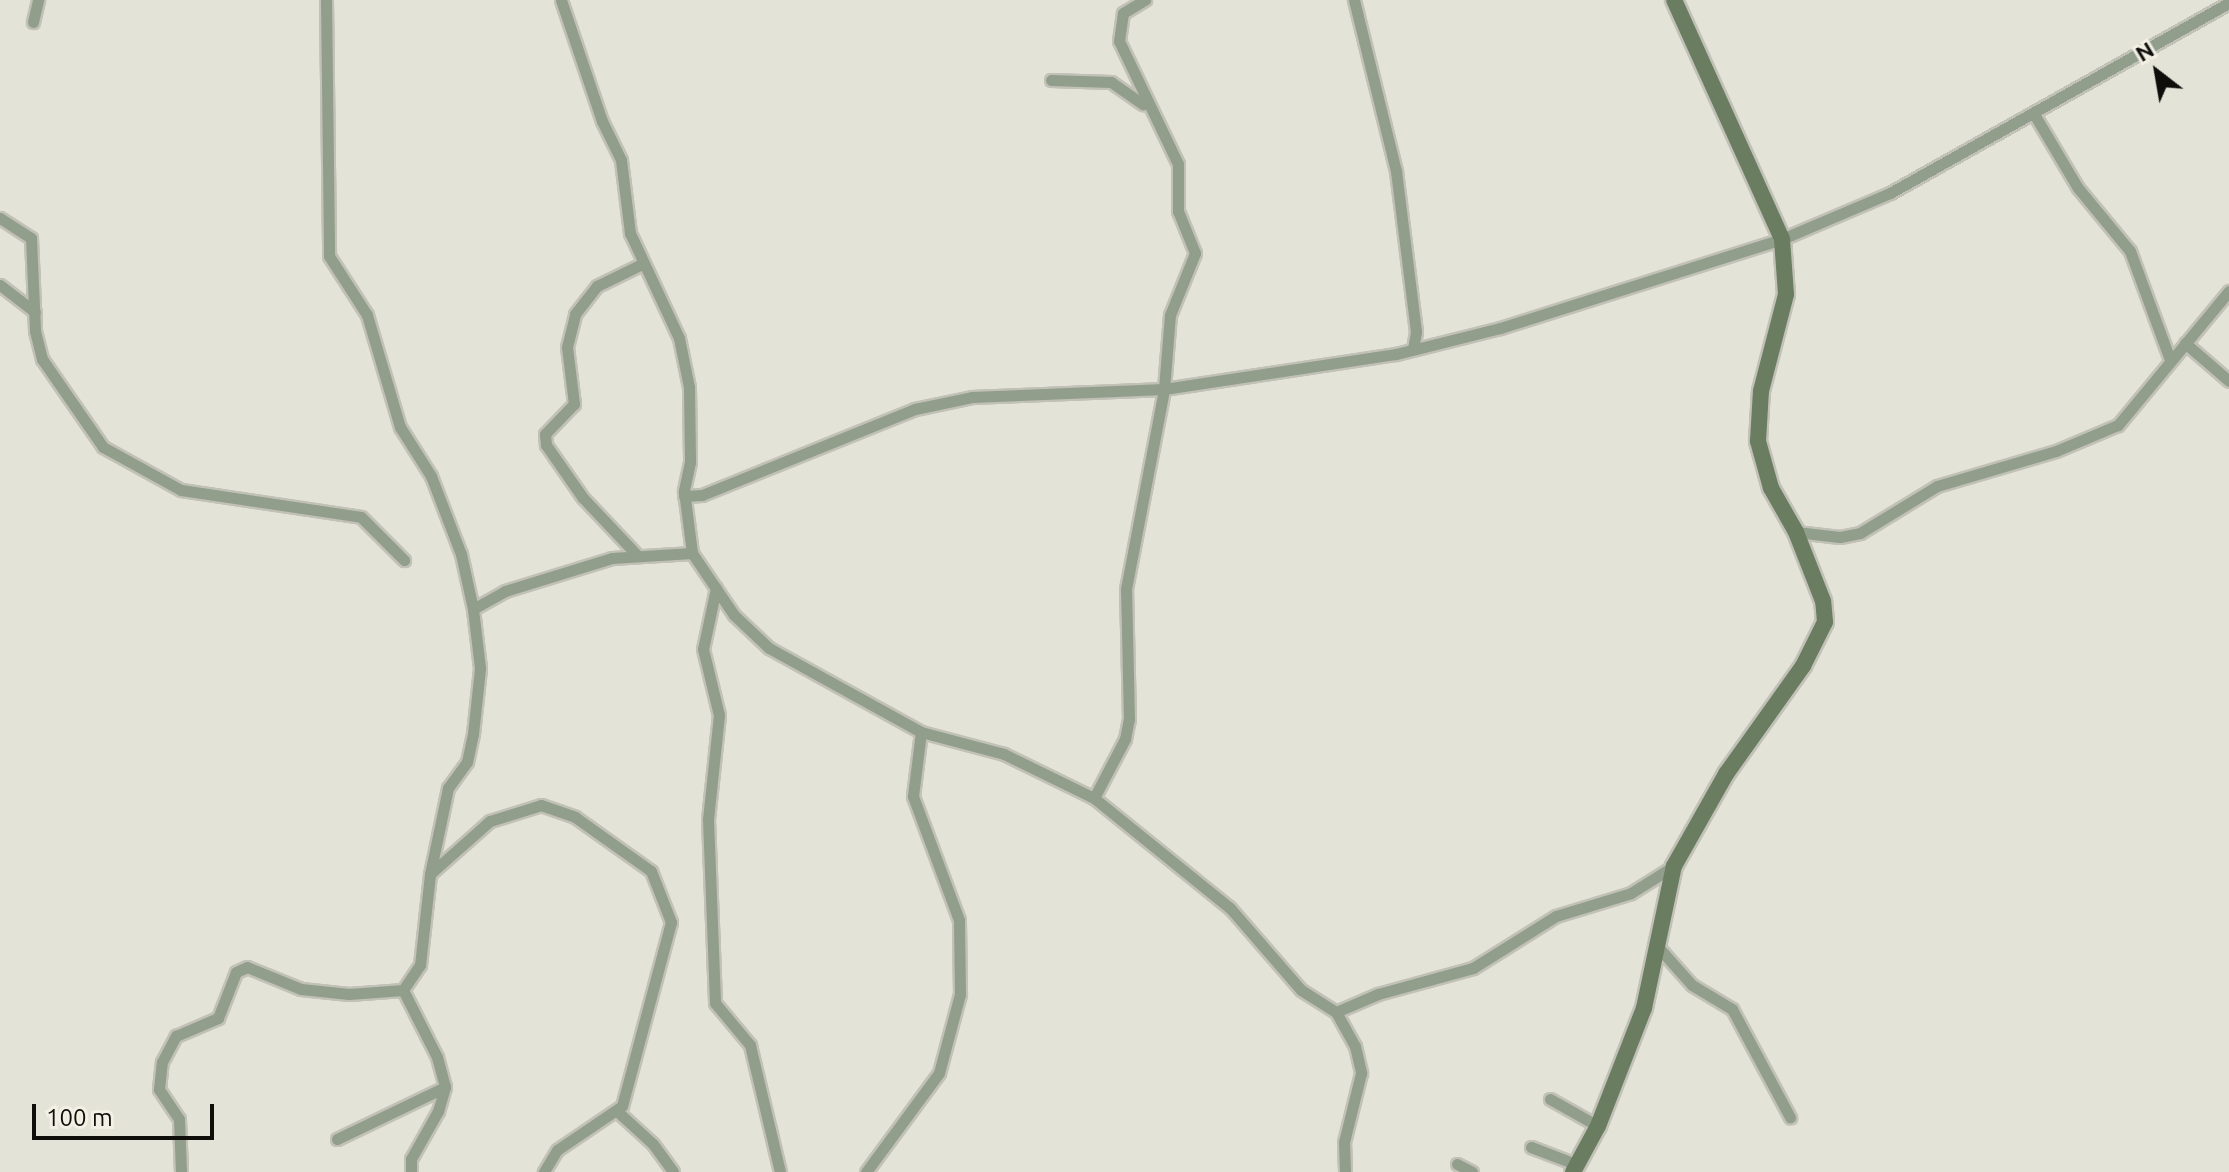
<!DOCTYPE html>
<style>
body{margin:0}
#map{position:relative;width:2229px;height:1172px;overflow:hidden;background:#e4e3d8;font-family:Ubuntu,sans-serif}
div>[style]{position:absolute}
.roads{filter:drop-shadow(2px 0 #c2c1b7) drop-shadow(-2px 0 #c2c1b7) drop-shadow(0 2px #c2c1b7) drop-shadow(0 -2px #c2c1b7)}
.street>*{height:11px;margin:-5.5px;padding:0 5.5px;transform-origin:5.5px;border-radius:5.5px;background:#919e8b}
.secondary>*{height:16px;margin:-8px;padding:0 8px;transform-origin:8px;border-radius:8px;background:#6a7d61}
span{translate:-50% -50%;white-space:nowrap;text-align:center;line-height:1.15;-webkit-text-stroke:6px #f2f0e5;paint-order:stroke}
.north{position:absolute;left:2117px;top:32px;width:80px;height:80px;-webkit-text-stroke:6px #f2f0e5;paint-order:stroke;rotate:329deg;font-size:22px;font-weight:700;line-height:32px;text-align:center;color:#0f0e0a}
.north::after{content:'';display:block;margin:auto;width:28px;height:36px;background:#0f0e0a;clip-path:polygon(50% 0,100% 100%,50% 72%,0 100%)}
.scale{position:absolute;left:32px;top:1104px;width:182px;height:36px;box-sizing:border-box;border:4px solid #0f0e0a;border-top:0;padding-left:10px;font-size:24px;line-height:28px;white-space:nowrap;color:#0f0e0a;-webkit-text-stroke:6px #f2f0e5;paint-order:stroke}
</style>
<div id="map">
<div class="roads">
<div class="street">
<i style="left:326px;top:0;width:256px;rotate:89.3deg"></i>
<i style="left:329px;top:256px;width:70px;rotate:57.2deg"></i>
<i style="left:367px;top:315px;width:117px;rotate:73.6deg"></i>
<i style="left:400px;top:427px;width:58px;rotate:57.7deg"></i>
<i style="left:431px;top:476px;width:84px;rotate:69deg"></i>
<i style="left:461px;top:554px;width:56px;rotate:77.7deg"></i>
<i style="left:561px;top:0;width:128px;rotate:71.3deg"></i>
<i style="left:602px;top:121px;width:43px;rotate:64deg"></i>
<i style="left:621px;top:160px;width:74px;rotate:83deg"></i>
<i style="left:630px;top:233px;width:116px;rotate:65deg"></i>
<i style="left:679px;top:338px;width:50px;rotate:78.5deg"></i>
<i style="left:689px;top:387px;width:75px;rotate:89.2deg"></i>
<i style="left:690px;top:462px;width:30px;rotate:102deg"></i>
<i style="left:684px;top:491px;width:63px;rotate:82.6deg"></i>
<i style="left:692px;top:553px;width:75px;rotate:55.9deg"></i>
<i style="left:734px;top:615px;width:48px;rotate:43.3deg"></i>
<i style="left:769px;top:648px;width:174px;rotate:28.9deg"></i>
<i style="left:921px;top:732px;width:86px;rotate:14.8deg"></i>
<i style="left:1004px;top:754px;width:100px;rotate:26.1deg"></i>
<i style="left:1094px;top:798px;width:175px;rotate:39deg"></i>
<i style="left:1230px;top:908px;width:108px;rotate:49.1deg"></i>
<i style="left:1301px;top:990px;width:41px;rotate:32.2deg"></i>
<i style="left:1336px;top:1012px;width:39px;rotate:61deg"></i>
<i style="left:1355px;top:1046px;width:28px;rotate:77deg"></i>
<i style="left:1361px;top:1073px;width:71px;rotate:103.8deg"></i>
<i style="left:1344px;top:1142px;width:30px;rotate:88deg"></i>
<i style="left:1354px;top:0;width:176px;rotate:76.2deg"></i>
<i style="left:1396px;top:171px;width:162px;rotate:82.9deg"></i>
<i style="left:1416px;top:332px;width:17px;rotate:100deg"></i>
<i style="left:33px;top:22px;width:23px;rotate:-77deg"></i>
<i style="left:1051px;top:80px;width:60px;rotate:1.9deg"></i>
<i style="left:1111px;top:82px;width:39px;rotate:35deg"></i>
<i style="left:2034px;top:114px;width:86px;rotate:59.3deg"></i>
<i style="left:2078px;top:188px;width:82px;rotate:50.5deg"></i>
<i style="left:2130px;top:251px;width:116px;rotate:69.8deg"></i>
<i style="left:0;top:218px;width:37px;rotate:33deg"></i>
<i style="left:31px;top:238px;width:93px;rotate:87.5deg"></i>
<i style="left:35px;top:331px;width:29px;rotate:76deg"></i>
<i style="left:42px;top:359px;width:107px;rotate:55.3deg"></i>
<i style="left:103px;top:447px;width:89px;rotate:28.9deg"></i>
<i style="left:181px;top:490px;width:182px;rotate:8.5deg"></i>
<i style="left:361px;top:517px;width:61px;rotate:45deg"></i>
<i style="left:0;top:285px;width:44px;rotate:37.6deg"></i>
<i style="left:2185px;top:343px;width:58px;rotate:40.8deg"></i>
<i style="left:684px;top:496px;width:18px;rotate:-3deg"></i>
<i style="left:702px;top:495px;width:230px;rotate:-22deg"></i>
<i style="left:915px;top:409px;width:58px;rotate:-11.9deg"></i>
<i style="left:972px;top:397px;width:192px;rotate:-2.4deg"></i>
<i style="left:1164px;top:389px;width:235px;rotate:-8.6deg"></i>
<i style="left:1396px;top:354px;width:107px;rotate:-14deg"></i>
<i style="left:1500px;top:328px;width:296px;rotate:-17.5deg"></i>
<i style="left:1782px;top:239px;width:117px;rotate:-23.1deg"></i>
<i style="left:1890px;top:193px;width:389px;rotate:-29.3deg"></i>
<i style="left:1796px;top:532px;width:44px;rotate:6.5deg"></i>
<i style="left:1840px;top:537px;width:20px;rotate:-11deg"></i>
<i style="left:1860px;top:533px;width:90px;rotate:-31.4deg"></i>
<i style="left:1937px;top:486px;width:124px;rotate:-16.4deg"></i>
<i style="left:2056px;top:451px;width:67px;rotate:-22.8deg"></i>
<i style="left:2118px;top:425px;width:174px;rotate:-50.4deg"></i>
<i style="left:636px;top:554px;width:77px;rotate:-133.4deg"></i>
<i style="left:583px;top:498px;width:65px;rotate:-124.9deg"></i>
<i style="left:546px;top:445px;width:11px;rotate:-95deg"></i>
<i style="left:545px;top:434px;width:42px;rotate:-46deg"></i>
<i style="left:574px;top:404px;width:57px;rotate:-97deg"></i>
<i style="left:567px;top:347px;width:34px;rotate:-76deg"></i>
<i style="left:575px;top:314px;width:36px;rotate:-52deg"></i>
<i style="left:597px;top:286px;width:50px;rotate:-26.1deg"></i>
<i style="left:716px;top:588px;width:62px;rotate:102deg"></i>
<i style="left:703px;top:649px;width:68px;rotate:76.4deg"></i>
<i style="left:719px;top:715px;width:105px;rotate:96deg"></i>
<i style="left:708px;top:819px;width:184px;rotate:87.8deg"></i>
<i style="left:715px;top:1003px;width:55px;rotate:50.2deg"></i>
<i style="left:750px;top:1045px;width:130px;rotate:76.7deg"></i>
<i style="left:1094px;top:798px;width:67px;rotate:-62.3deg"></i>
<i style="left:1125px;top:739px;width:20px;rotate:-79deg"></i>
<i style="left:1129px;top:719px;width:130px;rotate:-91.3deg"></i>
<i style="left:1126px;top:589px;width:204px;rotate:-79.2deg"></i>
<i style="left:1164px;top:389px;width:74px;rotate:-85.4deg"></i>
<i style="left:1170px;top:315px;width:67px;rotate:-68deg"></i>
<i style="left:1195px;top:253px;width:45px;rotate:-112deg"></i>
<i style="left:1178px;top:211px;width:47px;rotate:-90deg"></i>
<i style="left:1178px;top:164px;width:136px;rotate:-115.6deg"></i>
<i style="left:1119px;top:41px;width:28px;rotate:-82deg"></i>
<i style="left:1123px;top:13px;width:26px;rotate:-31deg"></i>
<i style="left:430px;top:874px;width:88px;rotate:-78.2deg"></i>
<i style="left:448px;top:788px;width:32px;rotate:-54deg"></i>
<i style="left:467px;top:762px;width:29px;rotate:-78deg"></i>
<i style="left:473px;top:734px;width:66px;rotate:-83.9deg"></i>
<i style="left:480px;top:668px;width:59px;rotate:-96.8deg"></i>
<i style="left:473px;top:609px;width:37px;rotate:-29deg"></i>
<i style="left:505px;top:591px;width:112px;rotate:-17.1deg"></i>
<i style="left:612px;top:558px;width:80px;rotate:-3.6deg"></i>
<i style="left:1659px;top:948px;width:50px;rotate:48.3deg"></i>
<i style="left:1692px;top:985px;width:47px;rotate:31deg"></i>
<i style="left:1732px;top:1009px;width:123px;rotate:61.8deg"></i>
<i style="left:403px;top:990px;width:75px;rotate:63.1deg"></i>
<i style="left:437px;top:1057px;width:31px;rotate:75deg"></i>
<i style="left:445px;top:1087px;width:25px;rotate:106deg"></i>
<i style="left:438px;top:1111px;width:55px;rotate:119.4deg"></i>
<i style="left:411px;top:1159px;width:13px;rotate:90deg"></i>
<i style="left:1336px;top:1012px;width:46px;rotate:-23.2deg"></i>
<i style="left:1378px;top:994px;width:98px;rotate:-15.3deg"></i>
<i style="left:1473px;top:968px;width:98px;rotate:-32.1deg"></i>
<i style="left:1556px;top:916px;width:78px;rotate:-17deg"></i>
<i style="left:1631px;top:893px;width:51px;rotate:-32.1deg"></i>
<i style="left:1550px;top:1099px;width:55px;rotate:29.4deg"></i>
<i style="left:618px;top:1112px;width:47px;rotate:42.4deg"></i>
<i style="left:653px;top:1144px;width:34px;rotate:54deg"></i>
<i style="left:337px;top:1139px;width:120px;rotate:-25.7deg"></i>
<i style="left:1531px;top:1147px;width:50px;rotate:21deg"></i>
<i style="left:1457px;top:1164px;width:17px;rotate:28deg"></i>
<i style="left:181px;top:1172px;width:53px;rotate:-92.2deg"></i>
<i style="left:179px;top:1119px;width:36px;rotate:-124deg"></i>
<i style="left:159px;top:1089px;width:27px;rotate:-84deg"></i>
<i style="left:162px;top:1062px;width:30px;rotate:-62deg"></i>
<i style="left:176px;top:1036px;width:46px;rotate:-23.2deg"></i>
<i style="left:218px;top:1018px;width:49px;rotate:-68.6deg"></i>
<i style="left:236px;top:972px;width:12px;rotate:-24deg"></i>
<i style="left:247px;top:967px;width:58px;rotate:22.2deg"></i>
<i style="left:301px;top:989px;width:48px;rotate:5.9deg"></i>
<i style="left:349px;top:994px;width:54px;rotate:-4.2deg"></i>
<i style="left:403px;top:990px;width:30px;rotate:-56deg"></i>
<i style="left:420px;top:965px;width:92px;rotate:-83.7deg"></i>
<i style="left:430px;top:874px;width:80px;rotate:-41.5deg"></i>
<i style="left:490px;top:821px;width:53px;rotate:-17.4deg"></i>
<i style="left:541px;top:805px;width:36px;rotate:19deg"></i>
<i style="left:575px;top:817px;width:93px;rotate:35.4deg"></i>
<i style="left:651px;top:871px;width:55px;rotate:68.6deg"></i>
<i style="left:671px;top:922px;width:190px;rotate:104.9deg"></i>
<i style="left:622px;top:1106px;width:78px;rotate:145.9deg"></i>
<i style="left:557px;top:1150px;width:26px;rotate:121deg"></i>
<i style="left:866px;top:1172px;width:123px;rotate:-53.6deg"></i>
<i style="left:939px;top:1073px;width:82px;rotate:-75.1deg"></i>
<i style="left:960px;top:994px;width:74px;rotate:-90.8deg"></i>
<i style="left:959px;top:920px;width:132px;rotate:-110.4deg"></i>
<i style="left:913px;top:796px;width:64px;rotate:-82.9deg"></i>
</div>
<div class="secondary">
<i style="left:1573px;top:1172px;width:52px;rotate:-61.5deg"></i>
<i style="left:1598px;top:1126px;width:127px;rotate:-68.7deg"></i>
<i style="left:1644px;top:1008px;width:145px;rotate:-78.1deg"></i>
<i style="left:1674px;top:866px;width:106px;rotate:-60.5deg"></i>
<i style="left:1726px;top:774px;width:133px;rotate:-54.5deg"></i>
<i style="left:1803px;top:666px;width:49px;rotate:-63.4deg"></i>
<i style="left:1825px;top:622px;width:21px;rotate:-95deg"></i>
<i style="left:1823px;top:601px;width:74px;rotate:-111.4deg"></i>
<i style="left:1796px;top:532px;width:51px;rotate:-119.6deg"></i>
<i style="left:1771px;top:488px;width:49px;rotate:-105.5deg"></i>
<i style="left:1758px;top:441px;width:50px;rotate:-86.6deg"></i>
<i style="left:1761px;top:391px;width:100px;rotate:-75.5deg"></i>
<i style="left:1786px;top:294px;width:55px;rotate:-94.2deg"></i>
<i style="left:1782px;top:239px;width:262px;rotate:-114.3deg"></i>
</div>
</div>
<div class="north">N</div>
<div class="scale">100 m</div>
</div>
